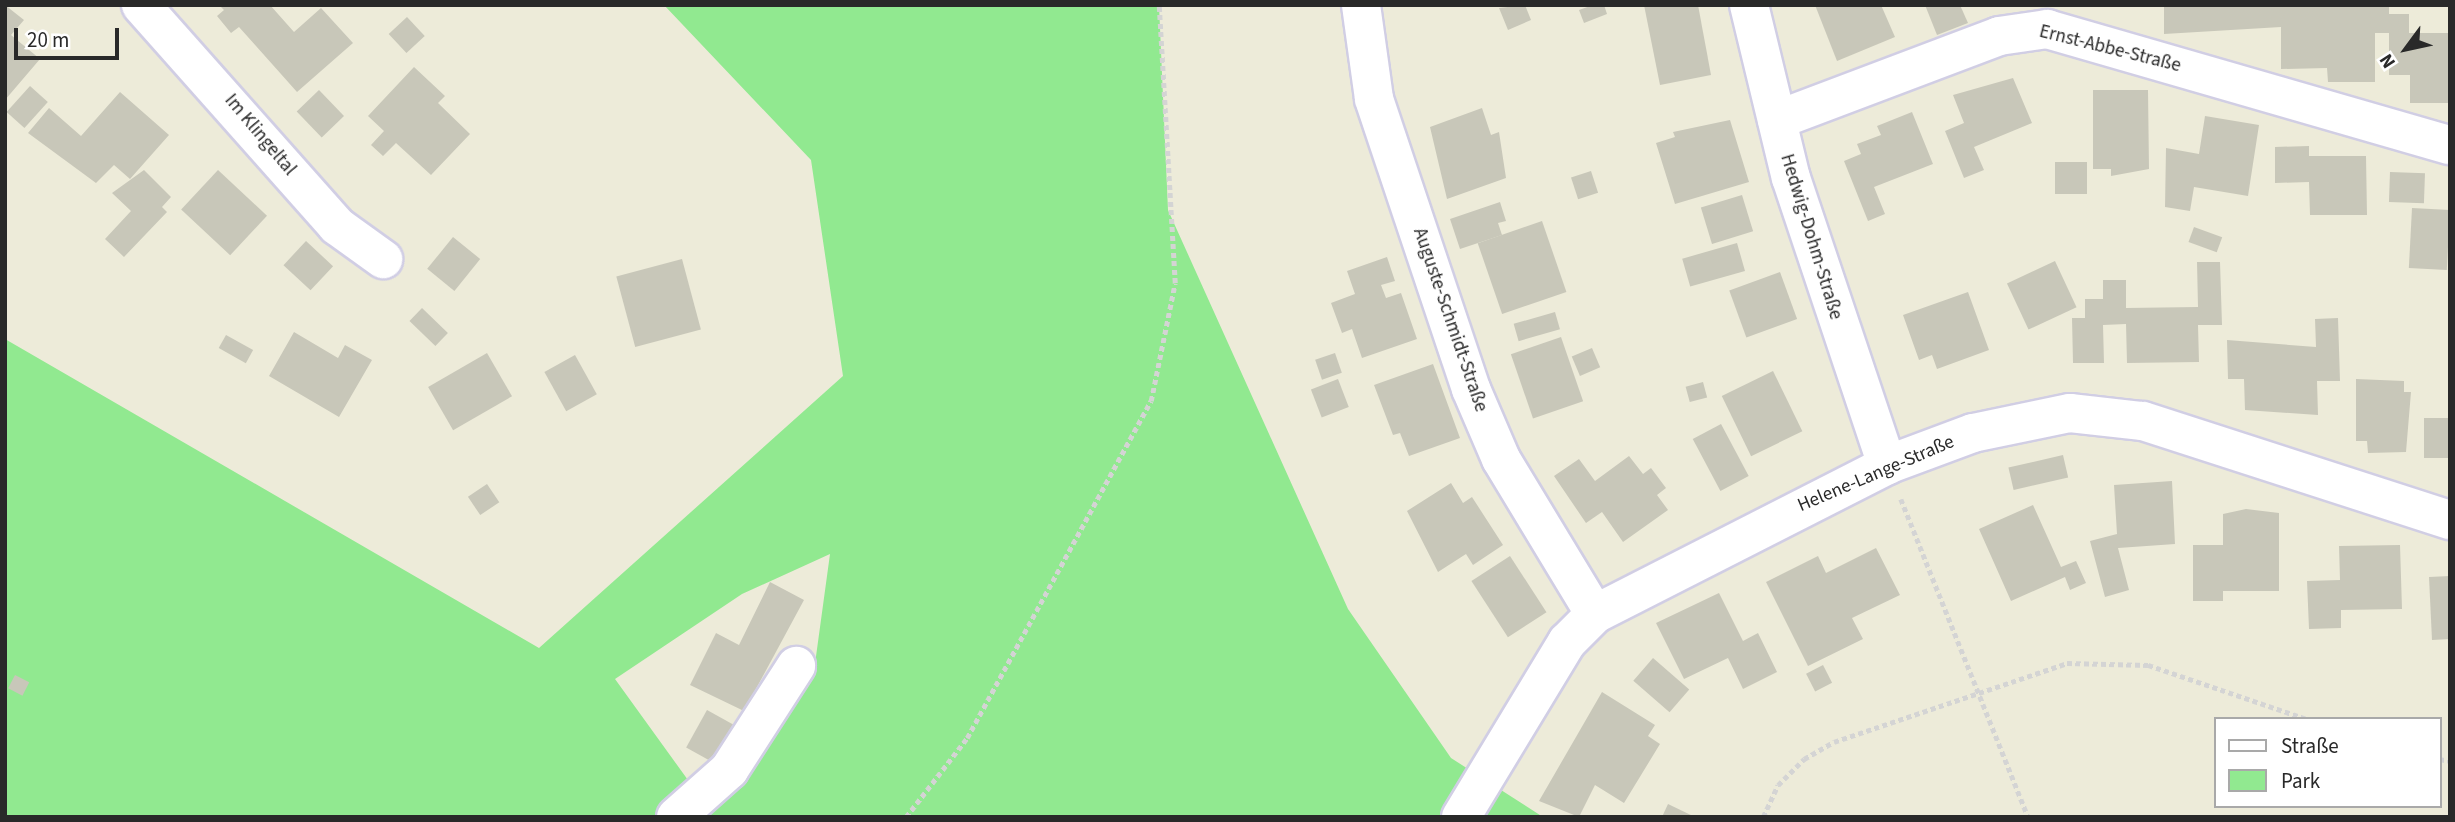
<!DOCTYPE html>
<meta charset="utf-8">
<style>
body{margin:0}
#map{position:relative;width:2455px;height:822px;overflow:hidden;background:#edebd9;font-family:"Source Sans 3",sans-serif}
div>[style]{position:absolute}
.green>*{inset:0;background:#91e990}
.building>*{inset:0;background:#c8c7b9;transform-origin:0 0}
.path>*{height:4.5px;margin-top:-2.25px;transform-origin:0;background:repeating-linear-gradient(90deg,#d4d4d4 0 5px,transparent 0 8.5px)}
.roads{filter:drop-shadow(2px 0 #d1cee4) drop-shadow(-2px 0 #d1cee4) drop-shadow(0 2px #d1cee4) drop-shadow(0 -2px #d1cee4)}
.minor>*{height:38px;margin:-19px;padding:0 19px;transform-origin:19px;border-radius:19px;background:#fff}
span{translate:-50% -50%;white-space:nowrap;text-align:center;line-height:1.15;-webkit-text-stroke:7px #fff;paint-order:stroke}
.street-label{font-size:19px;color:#292929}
.frame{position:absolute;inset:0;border:7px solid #292929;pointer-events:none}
.legend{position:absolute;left:2214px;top:717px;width:228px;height:91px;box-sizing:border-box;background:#fff;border:2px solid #a9a9a9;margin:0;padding:9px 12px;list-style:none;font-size:21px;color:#292929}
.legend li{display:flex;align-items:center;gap:14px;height:35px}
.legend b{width:35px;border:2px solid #a9a9a9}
.north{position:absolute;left:2371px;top:14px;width:70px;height:70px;-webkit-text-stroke:5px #fff;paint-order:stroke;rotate:237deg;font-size:19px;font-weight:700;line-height:28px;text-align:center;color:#292929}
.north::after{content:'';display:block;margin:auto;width:24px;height:32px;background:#292929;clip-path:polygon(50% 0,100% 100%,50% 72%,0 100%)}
.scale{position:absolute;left:14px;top:28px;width:105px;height:32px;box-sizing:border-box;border:4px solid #292929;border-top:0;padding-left:9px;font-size:21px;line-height:24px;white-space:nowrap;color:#292929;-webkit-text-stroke:5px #fff;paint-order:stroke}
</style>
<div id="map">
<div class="green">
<i style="clip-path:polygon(664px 5px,1159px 5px,1168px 210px,1348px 609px,1451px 758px,1543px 817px,698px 817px,814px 671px,830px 554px,742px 594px,615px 679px,693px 787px,656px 817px,5px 817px,5px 339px,539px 648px,843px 376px,811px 160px)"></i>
</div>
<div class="building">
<i style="clip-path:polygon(5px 5px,24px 20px,11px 35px,40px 59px,5px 100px)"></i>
<i style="clip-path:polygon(219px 5px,270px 5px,294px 32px,321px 8px,353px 43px,297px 92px,239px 27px,231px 33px,217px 16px,224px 10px)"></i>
<i style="clip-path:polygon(1525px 5px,1531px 20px,1508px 30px,1499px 8px)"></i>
<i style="clip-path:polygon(1593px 5px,1604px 5px,1607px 14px,1584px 23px,1579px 10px)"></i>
<i style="clip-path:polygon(1644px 5px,1698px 5px,1711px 75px,1660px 85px)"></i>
<i style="clip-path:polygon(1815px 5px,1881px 5px,1895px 37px,1837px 61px)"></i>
<i style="clip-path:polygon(1925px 5px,1960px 5px,1968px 23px,1937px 35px)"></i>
<i style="clip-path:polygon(2164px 5px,2389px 5px,2389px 14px,2409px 14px,2409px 33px,2450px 33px,2450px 103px,2410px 103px,2410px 75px,2389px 75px,2389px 33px,2375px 33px,2375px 82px,2328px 82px,2327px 68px,2281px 69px,2281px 27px,2164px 34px)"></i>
<i style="left:407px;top:17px;width:26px;height:25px;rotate:47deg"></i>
<i style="clip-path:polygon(414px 67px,445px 96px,438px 103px,470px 134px,431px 175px,396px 143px,383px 156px,371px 145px,384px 131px,368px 116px)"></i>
<i style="clip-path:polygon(2013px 78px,2032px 123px,1974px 147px,1984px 170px,1964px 178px,1945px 131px,1964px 123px,1953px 95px)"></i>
<i style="left:30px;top:86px;width:24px;height:35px;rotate:42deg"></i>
<i style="left:319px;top:90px;width:36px;height:31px;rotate:46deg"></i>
<i style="clip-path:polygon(2093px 90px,2148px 90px,2149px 169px,2111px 176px,2111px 169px,2093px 169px)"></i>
<i style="clip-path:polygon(120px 92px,169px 135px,130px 179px,114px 165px,96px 183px,28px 133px,49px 108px,81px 136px)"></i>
<i style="clip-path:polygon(1482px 108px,1491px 135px,1499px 132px,1506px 178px,1447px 199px,1430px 127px)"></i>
<i style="clip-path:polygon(1912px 112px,1933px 164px,1874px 187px,1885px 214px,1868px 221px,1844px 161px,1861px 154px,1857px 144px,1881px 135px,1877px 126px)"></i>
<i style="clip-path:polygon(2205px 116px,2259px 125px,2248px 196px,2194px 187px,2190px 211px,2165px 207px,2166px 148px,2199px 154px)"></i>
<i style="clip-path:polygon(1730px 120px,1749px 182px,1675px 204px,1656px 143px,1675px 137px,1673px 132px)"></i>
<i style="clip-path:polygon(2309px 146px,2309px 156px,2366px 156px,2367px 215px,2310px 215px,2309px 182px,2275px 183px,2275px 147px)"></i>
<i style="left:2087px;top:162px;width:32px;height:32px;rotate:90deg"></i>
<i style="clip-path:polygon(144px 170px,171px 197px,162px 207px,167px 212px,124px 257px,105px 239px,131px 211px,112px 193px)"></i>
<i style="left:218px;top:170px;width:67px;height:54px;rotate:43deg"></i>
<i style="left:1591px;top:171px;width:23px;height:21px;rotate:72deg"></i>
<i style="left:2390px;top:172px;width:35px;height:30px;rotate:2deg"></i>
<i style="left:1742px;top:195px;width:38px;height:43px;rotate:73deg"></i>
<i style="clip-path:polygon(1500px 202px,1506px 221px,1498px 223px,1502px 235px,1460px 249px,1450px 219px)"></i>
<i style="left:2412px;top:208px;width:38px;height:60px;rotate:3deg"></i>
<i style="left:1542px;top:221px;width:75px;height:68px;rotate:71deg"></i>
<i style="left:2194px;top:227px;width:30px;height:16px;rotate:20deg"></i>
<i style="left:453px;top:237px;width:35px;height:41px;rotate:39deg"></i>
<i style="left:306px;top:241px;width:37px;height:33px;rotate:43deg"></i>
<i style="left:1737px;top:243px;width:29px;height:57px;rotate:74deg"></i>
<i style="clip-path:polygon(1387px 257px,1395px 281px,1381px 285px,1386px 298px,1401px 293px,1417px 339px,1362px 358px,1352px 329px,1342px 333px,1331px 303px,1355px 294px,1347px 271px)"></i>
<i style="left:682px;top:259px;width:73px;height:68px;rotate:75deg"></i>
<i style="left:2055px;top:261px;width:51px;height:53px;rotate:65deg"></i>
<i style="clip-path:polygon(2197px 262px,2220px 262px,2222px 325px,2198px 325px,2199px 362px,2127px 363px,2126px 324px,2103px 325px,2104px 363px,2073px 363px,2072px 318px,2085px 318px,2085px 299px,2103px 299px,2103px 280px,2126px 280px,2126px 308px,2198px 307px)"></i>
<i style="left:1780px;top:272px;width:50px;height:54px;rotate:70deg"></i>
<i style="clip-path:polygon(1968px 292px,1989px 350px,1937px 369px,1932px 355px,1919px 360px,1903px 315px)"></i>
<i style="left:422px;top:308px;width:36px;height:18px;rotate:44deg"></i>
<i style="left:1555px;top:312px;width:18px;height:43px;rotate:74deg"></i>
<i style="clip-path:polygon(2338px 318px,2340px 381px,2317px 381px,2318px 415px,2245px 410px,2244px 379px,2228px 379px,2227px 340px,2316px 347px,2315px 319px)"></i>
<i style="clip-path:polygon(294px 332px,338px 358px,345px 345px,372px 360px,339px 417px,269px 376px)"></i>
<i style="left:226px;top:335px;width:31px;height:15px;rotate:29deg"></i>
<i style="left:1561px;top:337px;width:68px;height:53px;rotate:71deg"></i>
<i style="left:1592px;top:348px;width:21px;height:22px;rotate:67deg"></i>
<i style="left:487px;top:353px;width:50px;height:68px;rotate:60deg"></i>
<i style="left:1335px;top:353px;width:21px;height:21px;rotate:71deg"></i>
<i style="left:575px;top:355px;width:45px;height:35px;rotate:61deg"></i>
<i style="clip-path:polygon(1433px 364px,1460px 438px,1409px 456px,1400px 433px,1393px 435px,1374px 385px)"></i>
<i style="left:1773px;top:371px;width:67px;height:57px;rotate:64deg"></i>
<i style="left:1338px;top:379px;width:30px;height:29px;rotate:69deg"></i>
<i style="clip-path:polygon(2356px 379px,2404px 381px,2404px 392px,2411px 392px,2406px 452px,2368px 453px,2367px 441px,2356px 441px)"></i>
<i style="left:1703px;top:382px;width:16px;height:18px;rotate:75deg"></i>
<i style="left:2424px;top:418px;width:26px;height:40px"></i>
<i style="left:1721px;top:424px;width:59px;height:32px;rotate:62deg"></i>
<i style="left:2063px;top:455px;width:23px;height:56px;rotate:77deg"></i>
<i style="clip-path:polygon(1629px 456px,1643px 474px,1651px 468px,1666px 488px,1657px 495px,1668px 510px,1623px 542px,1602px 512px,1586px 523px,1554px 476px,1579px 459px,1595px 481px)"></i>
<i style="clip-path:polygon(2172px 481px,2175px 544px,2118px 548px,2129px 590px,2105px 597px,2090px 541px,2117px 534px,2114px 485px)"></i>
<i style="clip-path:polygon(1451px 483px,1463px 503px,1472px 497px,1503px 545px,1473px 565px,1466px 554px,1438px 572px,1407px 511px)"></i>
<i style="left:487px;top:484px;width:22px;height:23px;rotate:56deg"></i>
<i style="clip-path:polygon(2033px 505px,2061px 567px,2076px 561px,2086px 583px,2070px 590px,2065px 577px,2011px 601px,1979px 529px)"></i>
<i style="clip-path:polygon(2246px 509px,2279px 513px,2279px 591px,2223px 591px,2223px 601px,2193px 601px,2193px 545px,2223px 545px,2223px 514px)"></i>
<i style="clip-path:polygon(2400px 545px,2402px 609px,2341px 610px,2341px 628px,2309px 629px,2307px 581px,2340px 580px,2339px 546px)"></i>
<i style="clip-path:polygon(1876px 548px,1900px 595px,1852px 618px,1863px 639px,1808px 666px,1766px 582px,1818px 556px,1826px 573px)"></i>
<i style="left:1510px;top:556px;width:67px;height:46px;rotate:57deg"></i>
<i style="clip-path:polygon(2450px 576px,2450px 639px,2432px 640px,2429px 577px)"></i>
<i style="clip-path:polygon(770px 582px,804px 600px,744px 711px,690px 685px,716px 633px,739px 645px)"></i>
<i style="clip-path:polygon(1719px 593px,1743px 641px,1758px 633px,1777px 672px,1743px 689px,1728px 658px,1684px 679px,1656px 623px)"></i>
<i style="left:1653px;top:658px;width:48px;height:30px;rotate:41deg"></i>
<i style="left:1823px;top:665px;width:20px;height:19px;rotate:63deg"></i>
<i style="left:15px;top:675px;width:16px;height:15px;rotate:27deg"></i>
<i style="clip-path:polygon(1602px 692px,1655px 725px,1648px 736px,1660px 744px,1624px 803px,1595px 785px,1579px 817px,1539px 801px)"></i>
<i style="left:707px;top:710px;width:33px;height:43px;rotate:29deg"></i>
<i style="clip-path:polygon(1668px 804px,1695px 817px,1662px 817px)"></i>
</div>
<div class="path">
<i style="left:1901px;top:499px;width:342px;rotate:68.2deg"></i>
<i style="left:2439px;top:759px;width:11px;rotate:10deg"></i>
<i style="left:906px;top:817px;width:100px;rotate:-52.3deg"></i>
<i style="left:967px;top:738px;width:384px;rotate:-61.4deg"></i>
<i style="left:1151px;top:401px;width:120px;rotate:-78.5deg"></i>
<i style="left:1175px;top:283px;width:278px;rotate:-93.3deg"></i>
<i style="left:1763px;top:817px;width:35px;rotate:-65deg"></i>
<i style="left:1778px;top:785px;width:37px;rotate:-45deg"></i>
<i style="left:1804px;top:759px;width:34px;rotate:-30deg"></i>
<i style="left:1834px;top:742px;width:246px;rotate:-18.7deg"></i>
<i style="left:2067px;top:663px;width:81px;rotate:1.4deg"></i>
<i style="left:2148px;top:665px;width:168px;rotate:18.8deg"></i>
</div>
<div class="roads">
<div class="minor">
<i style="left:141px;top:5px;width:295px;rotate:48.4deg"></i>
<i style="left:337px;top:226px;width:57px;rotate:35.7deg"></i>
<i style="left:1361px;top:5px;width:95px;rotate:82.1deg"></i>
<i style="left:1374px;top:99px;width:306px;rotate:71.5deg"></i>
<i style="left:1471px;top:389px;width:76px;rotate:66.8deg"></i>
<i style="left:1501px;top:459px;width:181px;rotate:58.8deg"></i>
<i style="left:1749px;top:5px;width:178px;rotate:76.4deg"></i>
<i style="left:1791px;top:178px;width:303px;rotate:71.5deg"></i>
<i style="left:1777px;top:120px;width:237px;rotate:-20.7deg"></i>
<i style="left:1999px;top:36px;width:49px;rotate:-8.3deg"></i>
<i style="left:2047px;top:29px;width:419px;rotate:16.1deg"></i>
<i style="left:676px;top:817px;width:71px;rotate:-41.6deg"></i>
<i style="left:729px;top:770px;width:124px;rotate:-57.2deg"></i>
<i style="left:1461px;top:817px;width:205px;rotate:-58.8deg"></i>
<i style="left:1567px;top:642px;width:40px;rotate:-45deg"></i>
<i style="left:1595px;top:614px;width:328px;rotate:-27deg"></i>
<i style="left:1887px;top:465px;width:92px;rotate:-20.4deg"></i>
<i style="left:1973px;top:433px;width:99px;rotate:-11.7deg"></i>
<i style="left:2070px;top:413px;width:73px;rotate:6.3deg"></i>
<i style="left:2143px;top:421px;width:323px;rotate:17.9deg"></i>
</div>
</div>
<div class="street-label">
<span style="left:2110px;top:49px;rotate:14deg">Ernst-Abbe-Straße</span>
<span style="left:260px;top:135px;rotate:50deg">Im Klingeltal</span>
<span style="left:1811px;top:237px;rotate:73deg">Hedwig-Dohm-Straße</span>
<span style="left:1450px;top:320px;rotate:71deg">Auguste-Schmidt-Straße</span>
<span style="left:1876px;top:474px;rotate:-23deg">Helene-Lange-Straße</span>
</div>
<div class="frame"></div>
<ul class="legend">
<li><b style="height:9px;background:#fff"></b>Straße</li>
<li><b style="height:19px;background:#91e990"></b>Park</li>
</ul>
<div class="north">N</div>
<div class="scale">20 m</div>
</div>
